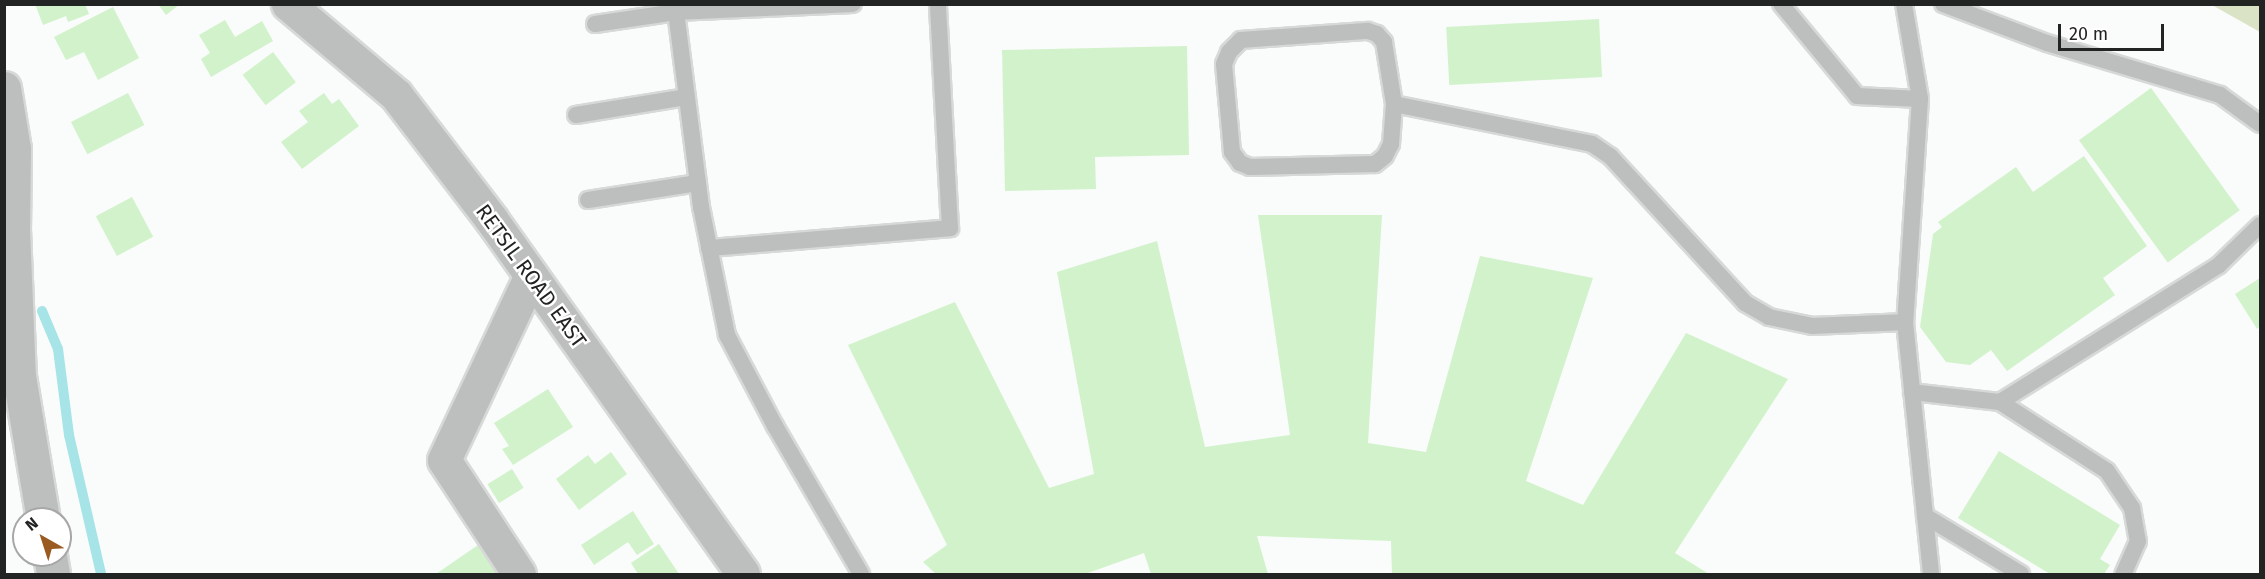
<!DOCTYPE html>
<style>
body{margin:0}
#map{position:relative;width:2265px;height:579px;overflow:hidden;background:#f9fcfa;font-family:"Fira Sans",sans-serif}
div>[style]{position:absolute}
.green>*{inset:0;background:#dbe3c7}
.stream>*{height:10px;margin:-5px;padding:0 5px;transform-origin:5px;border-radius:5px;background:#a7e4e7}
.building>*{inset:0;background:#d2f2cb;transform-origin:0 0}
.roads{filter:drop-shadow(2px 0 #d7d9d8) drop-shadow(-2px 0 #d7d9d8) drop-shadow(0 2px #d7d9d8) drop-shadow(0 -2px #d7d9d8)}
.service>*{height:16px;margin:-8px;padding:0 8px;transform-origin:8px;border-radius:8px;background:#bdbebe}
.minor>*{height:33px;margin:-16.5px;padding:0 16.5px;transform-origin:16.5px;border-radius:16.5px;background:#bdbebe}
span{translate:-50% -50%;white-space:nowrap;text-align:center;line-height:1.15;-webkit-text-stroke:5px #fff;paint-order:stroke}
.street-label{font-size:21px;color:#222323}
.frame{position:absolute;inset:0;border:6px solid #222323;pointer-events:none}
.north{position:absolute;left:12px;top:507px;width:60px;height:60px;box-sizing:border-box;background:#fff;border:2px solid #a7a7a7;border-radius:50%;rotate:321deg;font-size:16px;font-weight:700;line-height:24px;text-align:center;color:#222323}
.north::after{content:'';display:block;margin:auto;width:21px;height:27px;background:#9a5b22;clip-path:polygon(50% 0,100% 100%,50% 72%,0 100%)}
.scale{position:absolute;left:2058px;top:24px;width:106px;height:27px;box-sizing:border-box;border:3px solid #222323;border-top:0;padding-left:8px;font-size:18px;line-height:21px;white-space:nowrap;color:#222323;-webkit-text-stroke:4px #fff;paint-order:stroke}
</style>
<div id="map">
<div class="green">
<i style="clip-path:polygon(2212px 5px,2260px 5px,2260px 32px)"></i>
</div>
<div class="stream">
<i style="left:42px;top:311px;width:41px;rotate:67.2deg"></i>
<i style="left:58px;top:349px;width:87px;rotate:82.7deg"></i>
<i style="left:69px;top:435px;width:143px;rotate:77deg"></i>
</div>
<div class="building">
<i style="clip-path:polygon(35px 4px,85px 4px,89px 14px,68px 22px,66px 16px,43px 25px)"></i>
<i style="clip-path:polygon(158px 4px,180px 4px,166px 15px)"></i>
<i style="clip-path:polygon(113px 7px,139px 58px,98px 80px,84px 52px,66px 60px,54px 37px)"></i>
<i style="left:1599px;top:19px;width:58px;height:153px;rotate:87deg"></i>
<i style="clip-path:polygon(225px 20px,235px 37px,262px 21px,273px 41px,211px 77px,201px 59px,210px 53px,199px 35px)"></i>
<i style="clip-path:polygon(1187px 46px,1189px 155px,1095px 157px,1096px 189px,1005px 191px,1002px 50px)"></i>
<i style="left:273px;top:52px;width:38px;height:38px;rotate:53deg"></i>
<i style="left:2151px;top:88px;width:151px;height:89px;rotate:54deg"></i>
<i style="left:128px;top:93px;width:36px;height:64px;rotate:63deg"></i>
<i style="clip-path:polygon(324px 93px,332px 104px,339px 99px,359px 126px,302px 169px,281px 142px,308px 122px,299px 111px)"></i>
<i style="clip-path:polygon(2084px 156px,2147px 246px,2103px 278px,2115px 295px,2007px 371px,1991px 350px,1970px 365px,1946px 362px,1920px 327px,1933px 234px,1942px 227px,1938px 222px,2016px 167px,2033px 192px)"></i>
<i style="left:132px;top:197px;width:45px;height:41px;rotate:62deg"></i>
<i style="clip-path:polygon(1258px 215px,1382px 215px,1368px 443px,1426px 452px,1480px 256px,1593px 278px,1526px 481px,1583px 505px,1686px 333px,1788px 379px,1675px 553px,1709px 574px,1392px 574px,1391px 541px,1257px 536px,1268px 574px,1151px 574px,1144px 553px,1085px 574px,936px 574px,923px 562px,947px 545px,848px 345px,955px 302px,1049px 488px,1094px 474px,1057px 272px,1157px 241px,1205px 447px,1290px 435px)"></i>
<i style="clip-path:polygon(2260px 278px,2260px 326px,2257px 329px,2235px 294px)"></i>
<i style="clip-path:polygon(548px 389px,573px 427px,513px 465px,502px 449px,509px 446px,494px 423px)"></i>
<i style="clip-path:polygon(1999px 451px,2120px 525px,2100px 559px,2110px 565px,2104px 574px,2050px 574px,1958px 518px)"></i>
<i style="clip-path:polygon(611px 452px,627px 474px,579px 510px,556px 479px,588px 455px,595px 464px)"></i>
<i style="left:512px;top:469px;width:22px;height:29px;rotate:58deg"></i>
<i style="clip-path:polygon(633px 511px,654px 544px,637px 555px,628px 542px,594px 565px,581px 545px)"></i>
<i style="clip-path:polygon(659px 544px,679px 574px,638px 574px,631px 563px)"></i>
<i style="clip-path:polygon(478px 545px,498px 574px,436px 574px)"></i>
</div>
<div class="roads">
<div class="service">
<i style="left:675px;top:4px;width:205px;rotate:82.7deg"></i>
<i style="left:701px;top:207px;width:131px;rotate:78.5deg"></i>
<i style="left:727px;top:335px;width:103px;rotate:62.2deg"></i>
<i style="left:775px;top:426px;width:171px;rotate:59.8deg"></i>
<i style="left:1781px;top:4px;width:119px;rotate:50.4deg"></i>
<i style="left:1857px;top:96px;width:63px;rotate:2.7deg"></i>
<i style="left:1904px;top:4px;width:96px;rotate:80.4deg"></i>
<i style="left:1920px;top:99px;width:224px;rotate:93.8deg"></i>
<i style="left:1905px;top:322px;width:253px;rotate:84.1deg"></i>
<i style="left:1943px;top:4px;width:111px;rotate:20.6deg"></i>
<i style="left:2047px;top:43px;width:181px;rotate:16.7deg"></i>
<i style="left:2220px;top:95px;width:49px;rotate:35.9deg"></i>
<i style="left:595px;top:24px;width:82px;rotate:-8.4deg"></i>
<i style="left:676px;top:12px;width:177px;rotate:-2.6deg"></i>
<i style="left:1368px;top:31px;width:9px;rotate:18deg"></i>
<i style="left:1377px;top:34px;width:11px;rotate:49deg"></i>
<i style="left:1384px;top:42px;width:63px;rotate:80.8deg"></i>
<i style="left:1394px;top:104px;width:40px;rotate:94.3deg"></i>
<i style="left:1391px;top:144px;width:13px;rotate:117deg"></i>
<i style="left:1385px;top:156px;width:13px;rotate:141deg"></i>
<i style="left:1375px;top:164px;width:125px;rotate:178.6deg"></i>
<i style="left:1250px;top:167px;width:11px;rotate:-158deg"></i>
<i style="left:1240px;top:163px;width:14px;rotate:-126deg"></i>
<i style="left:1232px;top:152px;width:88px;rotate:-95.2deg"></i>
<i style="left:1224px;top:64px;width:13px;rotate:-67deg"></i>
<i style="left:1229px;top:52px;width:17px;rotate:-45deg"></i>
<i style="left:1241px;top:40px;width:127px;rotate:-4.1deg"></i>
<i style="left:1394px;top:104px;width:202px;rotate:11.4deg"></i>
<i style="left:1592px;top:144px;width:22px;rotate:34deg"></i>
<i style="left:1610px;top:156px;width:200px;rotate:47.4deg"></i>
<i style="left:1745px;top:303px;width:28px;rotate:30deg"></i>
<i style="left:1769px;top:317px;width:45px;rotate:11.6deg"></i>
<i style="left:1813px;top:326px;width:92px;rotate:-2.5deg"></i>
<i style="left:576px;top:115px;width:111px;rotate:-9.3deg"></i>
<i style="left:588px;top:200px;width:111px;rotate:-8.8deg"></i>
<i style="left:709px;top:248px;width:242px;rotate:-4.7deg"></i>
<i style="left:950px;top:228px;width:224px;rotate:-93.1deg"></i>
<i style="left:1912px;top:392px;width:89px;rotate:6.5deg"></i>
<i style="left:2000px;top:402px;width:258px;rotate:-32deg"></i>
<i style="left:2219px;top:265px;width:57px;rotate:-44.3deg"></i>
<i style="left:2000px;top:402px;width:127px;rotate:32.8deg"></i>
<i style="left:2107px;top:471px;width:45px;rotate:56deg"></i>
<i style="left:2132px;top:508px;width:34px;rotate:80deg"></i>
<i style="left:2138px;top:541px;width:36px;rotate:114deg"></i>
<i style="left:1925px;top:516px;width:112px;rotate:31.1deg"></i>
</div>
<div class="minor">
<i style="left:288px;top:4px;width:141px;rotate:40.1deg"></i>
<i style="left:396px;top:95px;width:156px;rotate:52.5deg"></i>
<i style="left:491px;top:219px;width:435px;rotate:54.6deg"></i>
<i style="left:4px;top:88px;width:62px;rotate:80.7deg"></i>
<i style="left:14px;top:149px;width:80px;rotate:90.7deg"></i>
<i style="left:13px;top:229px;width:147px;rotate:87.7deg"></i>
<i style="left:19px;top:376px;width:145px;rotate:80.5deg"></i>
<i style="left:50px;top:555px;width:19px;rotate:81deg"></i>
<i style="left:519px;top:574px;width:136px;rotate:-123.3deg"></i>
<i style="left:444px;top:460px;width:204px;rotate:-64.8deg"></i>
</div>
</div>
<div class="street-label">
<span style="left:531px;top:276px;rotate:54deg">RETSIL ROAD EAST</span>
</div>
<div class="frame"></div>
<div class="north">N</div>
<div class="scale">20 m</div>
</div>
